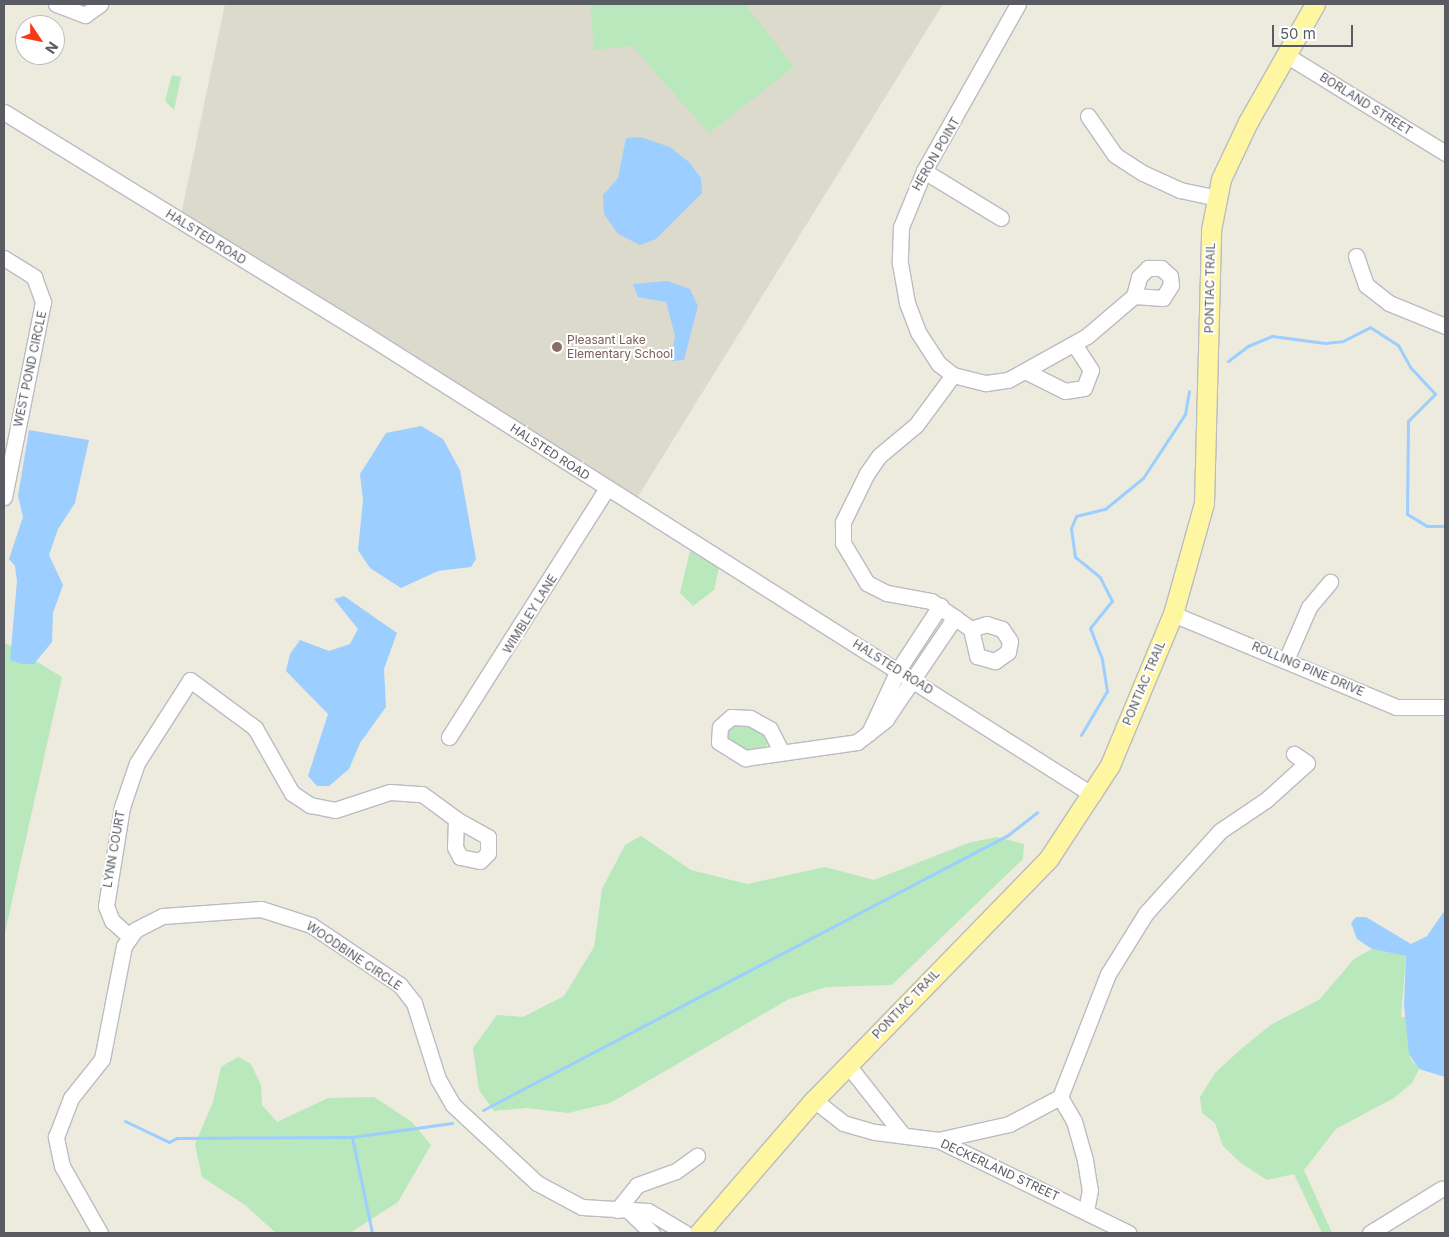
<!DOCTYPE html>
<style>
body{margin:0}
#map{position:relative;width:1449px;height:1237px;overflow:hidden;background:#edebde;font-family:Inter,sans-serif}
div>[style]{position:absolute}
.education>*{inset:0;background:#dcdacd}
.green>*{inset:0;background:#b8e8bb}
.water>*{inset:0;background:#9cceff}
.stream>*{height:3px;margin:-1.5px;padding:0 1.5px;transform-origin:1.5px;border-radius:1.5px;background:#9cceff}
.roads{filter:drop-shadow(1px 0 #babcc2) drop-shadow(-1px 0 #babcc2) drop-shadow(0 1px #babcc2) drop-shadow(0 -1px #babcc2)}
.minor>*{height:15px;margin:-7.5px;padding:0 7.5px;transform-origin:7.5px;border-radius:7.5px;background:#fff}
.major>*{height:19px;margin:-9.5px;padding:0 9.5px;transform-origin:9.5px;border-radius:9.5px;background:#fff6a1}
.dots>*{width:14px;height:14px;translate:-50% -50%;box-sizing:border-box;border:2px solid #fff;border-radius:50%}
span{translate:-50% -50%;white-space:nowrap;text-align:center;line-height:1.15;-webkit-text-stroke:4px #fff;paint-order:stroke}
.street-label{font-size:12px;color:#585b62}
.education-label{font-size:12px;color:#785e54}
.left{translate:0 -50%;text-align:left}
.frame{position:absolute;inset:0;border:5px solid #585b62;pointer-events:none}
.north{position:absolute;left:15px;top:15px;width:50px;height:50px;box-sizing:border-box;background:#fff;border:1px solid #bcbdc0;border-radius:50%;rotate:124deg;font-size:14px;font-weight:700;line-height:20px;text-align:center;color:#585b62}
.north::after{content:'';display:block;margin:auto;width:18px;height:22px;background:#fa3818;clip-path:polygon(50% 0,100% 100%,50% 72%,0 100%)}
.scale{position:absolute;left:1272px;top:25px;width:81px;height:22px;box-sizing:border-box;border:2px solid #585b62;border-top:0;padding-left:6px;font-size:15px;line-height:18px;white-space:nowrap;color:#585b62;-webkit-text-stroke:4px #fff;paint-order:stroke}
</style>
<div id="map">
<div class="education">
<i style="clip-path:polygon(225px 4px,943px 4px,634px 503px,180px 220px)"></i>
</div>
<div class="green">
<i style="clip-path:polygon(590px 4px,745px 4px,794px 67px,709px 133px,632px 46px,594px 50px)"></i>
<i style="clip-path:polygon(172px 75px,181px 77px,174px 110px,165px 101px)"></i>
<i style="clip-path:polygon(690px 551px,719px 568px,714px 590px,693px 606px,680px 593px)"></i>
<i style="clip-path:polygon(4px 642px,62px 677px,4px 937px)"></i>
<i style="clip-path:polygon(740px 722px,764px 731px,769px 740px,765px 749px,741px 751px,725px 737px,727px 727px)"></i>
<i style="clip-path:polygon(641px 836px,691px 870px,747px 884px,825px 867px,874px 880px,968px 843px,997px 837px,1024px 844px,1023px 859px,892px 985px,826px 987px,789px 999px,610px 1103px,568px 1113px,527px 1108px,494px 1111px,479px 1090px,473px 1048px,497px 1015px,523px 1017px,564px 996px,594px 947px,602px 889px,625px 845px)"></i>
<i style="clip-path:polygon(1372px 949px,1406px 956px,1401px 1017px,1406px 1017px,1408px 1025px,1410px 1058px,1419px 1069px,1412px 1083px,1394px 1098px,1336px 1129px,1304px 1170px,1332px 1233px,1322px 1233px,1294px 1174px,1267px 1180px,1241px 1163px,1223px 1146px,1215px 1123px,1202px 1113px,1200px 1097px,1215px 1073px,1241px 1049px,1272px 1024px,1319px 1000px,1354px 959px)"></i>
<i style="clip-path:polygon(238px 1057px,251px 1064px,261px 1085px,262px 1105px,277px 1122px,328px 1098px,374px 1097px,412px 1122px,431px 1145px,398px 1202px,350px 1233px,276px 1233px,245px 1205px,202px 1177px,195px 1144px,213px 1102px,221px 1067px)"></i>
</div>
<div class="water">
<i style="clip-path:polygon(640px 137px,670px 147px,690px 163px,701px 178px,702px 193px,656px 239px,640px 245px,618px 234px,604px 214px,603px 195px,618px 178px,626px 138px)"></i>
<i style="clip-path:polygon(667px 281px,690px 289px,698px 306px,684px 360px,671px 361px,675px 336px,666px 302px,638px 297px,633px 284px)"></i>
<i style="clip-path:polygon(421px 426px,443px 439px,460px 470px,476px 559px,471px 567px,438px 571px,401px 588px,370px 568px,358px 550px,363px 500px,360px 474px,386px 433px)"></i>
<i style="clip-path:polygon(29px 430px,89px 440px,75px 503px,58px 529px,49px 555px,63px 585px,53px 613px,52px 642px,34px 664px,22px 664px,10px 660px,17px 581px,15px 566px,9px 559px,23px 517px,18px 496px)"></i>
<i style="clip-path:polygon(344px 596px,397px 633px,384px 669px,386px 707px,360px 743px,349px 769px,329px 786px,317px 786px,308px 776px,328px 714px,286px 671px,290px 654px,300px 640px,329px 651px,350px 644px,358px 629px,334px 599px)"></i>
<i style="clip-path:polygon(1445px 910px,1445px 1077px,1419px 1069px,1409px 1054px,1404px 1005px,1406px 956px,1372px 949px,1357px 939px,1351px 923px,1356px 917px,1366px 917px,1411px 944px,1427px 936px)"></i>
</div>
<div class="stream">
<i style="left:1228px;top:361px;width:25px;rotate:-37deg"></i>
<i style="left:1248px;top:346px;width:26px;rotate:-23deg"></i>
<i style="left:1272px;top:336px;width:53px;rotate:7.5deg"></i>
<i style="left:1325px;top:343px;width:18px;rotate:-6deg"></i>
<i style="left:1343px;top:341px;width:30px;rotate:-27deg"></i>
<i style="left:1370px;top:327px;width:33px;rotate:33deg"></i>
<i style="left:1398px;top:345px;width:25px;rotate:61deg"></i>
<i style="left:1410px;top:367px;width:37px;rotate:47deg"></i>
<i style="left:1435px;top:394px;width:38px;rotate:135deg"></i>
<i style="left:1408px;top:421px;width:93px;rotate:90.6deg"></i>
<i style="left:1407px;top:514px;width:23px;rotate:31deg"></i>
<i style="left:1427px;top:526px;width:18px"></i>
<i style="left:1081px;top:735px;width:51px;rotate:-59.4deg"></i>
<i style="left:1107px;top:691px;width:32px;rotate:-99deg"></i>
<i style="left:1102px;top:659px;width:33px;rotate:-111deg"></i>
<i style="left:1090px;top:628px;width:35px;rotate:-51deg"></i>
<i style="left:1112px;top:601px;width:27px;rotate:-117deg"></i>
<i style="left:1100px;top:577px;width:32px;rotate:-141deg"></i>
<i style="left:1075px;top:557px;width:29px;rotate:-98deg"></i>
<i style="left:1071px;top:528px;width:13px;rotate:-67deg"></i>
<i style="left:1076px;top:516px;width:30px;rotate:-14deg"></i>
<i style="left:1105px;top:509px;width:49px;rotate:-39.2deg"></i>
<i style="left:1143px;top:478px;width:77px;rotate:-56.7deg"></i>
<i style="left:1185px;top:414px;width:23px;rotate:-80deg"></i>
<i style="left:483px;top:1110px;width:593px;rotate:-27.65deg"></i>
<i style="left:1008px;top:835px;width:37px;rotate:-38deg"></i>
<i style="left:125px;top:1121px;width:49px;rotate:25.5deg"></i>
<i style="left:169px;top:1142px;width:9px;rotate:-27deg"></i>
<i style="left:177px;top:1138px;width:175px;rotate:-0.3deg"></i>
<i style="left:352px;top:1137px;width:101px;rotate:-8deg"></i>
<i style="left:352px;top:1137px;width:98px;rotate:78.2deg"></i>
</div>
<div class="roads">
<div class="minor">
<i style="left:56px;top:4px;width:31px;rotate:21deg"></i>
<i style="left:85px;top:15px;width:19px;rotate:-36deg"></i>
<i style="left:1018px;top:4px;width:192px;rotate:119.4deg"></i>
<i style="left:924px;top:171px;width:61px;rotate:112.3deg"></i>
<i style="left:901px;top:227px;width:36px;rotate:92deg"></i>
<i style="left:900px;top:263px;width:41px;rotate:80.1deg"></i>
<i style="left:907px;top:303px;width:31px;rotate:69deg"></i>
<i style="left:918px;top:332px;width:38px;rotate:57deg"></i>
<i style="left:939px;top:364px;width:18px;rotate:38deg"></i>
<i style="left:953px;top:375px;width:34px;rotate:14deg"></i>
<i style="left:986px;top:383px;width:22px;rotate:-8deg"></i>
<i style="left:1008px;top:380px;width:90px;rotate:-29.1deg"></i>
<i style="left:1087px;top:336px;width:62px;rotate:-40.4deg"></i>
<i style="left:1134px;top:296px;width:20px;rotate:-75deg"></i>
<i style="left:1139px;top:277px;width:13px;rotate:-45deg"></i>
<i style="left:1148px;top:268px;width:13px"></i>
<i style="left:1161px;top:268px;width:12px;rotate:42deg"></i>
<i style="left:1170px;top:276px;width:9px;rotate:84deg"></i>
<i style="left:1171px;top:285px;width:15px;rotate:122deg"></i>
<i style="left:1163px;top:298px;width:29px;rotate:-176deg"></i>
<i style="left:1286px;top:55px;width:187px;rotate:31.6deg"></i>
<i style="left:4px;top:112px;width:427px;rotate:31.6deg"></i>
<i style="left:368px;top:336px;width:858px;rotate:32.34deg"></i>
<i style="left:1088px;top:116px;width:47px;rotate:55.3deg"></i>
<i style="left:1115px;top:155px;width:33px;rotate:33deg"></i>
<i style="left:1143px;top:173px;width:41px;rotate:24.7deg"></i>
<i style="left:1180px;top:190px;width:38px;rotate:12deg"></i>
<i style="left:924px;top:171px;width:90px;rotate:31.4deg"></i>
<i style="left:1356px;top:256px;width:31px;rotate:71deg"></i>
<i style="left:1366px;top:285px;width:29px;rotate:38deg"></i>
<i style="left:1389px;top:303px;width:61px;rotate:22.3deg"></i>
<i style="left:4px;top:258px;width:36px;rotate:32deg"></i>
<i style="left:34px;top:277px;width:27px;rotate:70deg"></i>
<i style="left:43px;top:302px;width:199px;rotate:101.3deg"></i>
<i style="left:1027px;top:372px;width:42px;rotate:26.6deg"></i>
<i style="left:1065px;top:391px;width:19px;rotate:-9deg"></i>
<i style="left:1084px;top:388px;width:19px;rotate:-69deg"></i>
<i style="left:1091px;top:370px;width:31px;rotate:-123deg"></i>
<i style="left:953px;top:375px;width:62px;rotate:126.5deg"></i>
<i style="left:916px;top:425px;width:48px;rotate:140deg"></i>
<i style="left:879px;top:456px;width:21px;rotate:125deg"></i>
<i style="left:867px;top:473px;width:55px;rotate:116.1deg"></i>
<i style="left:843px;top:522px;width:21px;rotate:90deg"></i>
<i style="left:843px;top:543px;width:47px;rotate:59deg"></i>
<i style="left:867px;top:583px;width:22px;rotate:27deg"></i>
<i style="left:887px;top:593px;width:45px;rotate:10.3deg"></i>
<i style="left:931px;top:601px;width:49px;rotate:35deg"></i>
<i style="left:971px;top:629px;width:28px;rotate:77deg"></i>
<i style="left:977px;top:656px;width:19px;rotate:16deg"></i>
<i style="left:995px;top:661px;width:16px;rotate:-35deg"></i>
<i style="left:1008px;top:652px;width:11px;rotate:-80deg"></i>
<i style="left:1010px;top:641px;width:14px;rotate:-124deg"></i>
<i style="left:1002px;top:629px;width:16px;rotate:-162deg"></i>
<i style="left:987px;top:624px;width:17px;rotate:163deg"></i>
<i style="left:1173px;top:614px;width:242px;rotate:22.6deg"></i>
<i style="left:1396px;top:707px;width:49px"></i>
<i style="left:1286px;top:660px;width:58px;rotate:-66.5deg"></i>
<i style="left:1309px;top:607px;width:33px;rotate:-50deg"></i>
<i style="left:869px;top:733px;width:69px;rotate:-65.3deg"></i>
<i style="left:898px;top:670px;width:77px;rotate:-56.7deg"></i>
<i style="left:449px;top:737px;width:295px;rotate:-57.6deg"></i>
<i style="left:781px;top:751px;width:25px;rotate:-117deg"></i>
<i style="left:770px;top:729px;width:23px;rotate:-151deg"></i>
<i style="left:750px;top:718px;width:19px;rotate:-177deg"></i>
<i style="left:731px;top:717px;width:15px;rotate:138deg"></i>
<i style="left:720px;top:727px;width:15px;rotate:94deg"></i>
<i style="left:719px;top:742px;width:31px;rotate:32deg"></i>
<i style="left:745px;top:758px;width:113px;rotate:-8.1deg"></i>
<i style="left:857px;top:742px;width:37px;rotate:-38deg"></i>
<i style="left:886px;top:719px;width:123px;rotate:-55.9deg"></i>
<i style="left:130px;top:937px;width:24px;rotate:-138deg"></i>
<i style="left:112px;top:921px;width:16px;rotate:-112deg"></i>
<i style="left:106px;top:906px;width:100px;rotate:-80.8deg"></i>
<i style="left:122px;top:807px;width:46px;rotate:-71.2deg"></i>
<i style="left:137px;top:763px;width:98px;rotate:-57.4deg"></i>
<i style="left:190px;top:680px;width:81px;rotate:36.4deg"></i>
<i style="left:255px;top:728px;width:75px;rotate:60.4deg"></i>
<i style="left:292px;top:793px;width:22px;rotate:34deg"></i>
<i style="left:310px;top:805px;width:25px;rotate:11deg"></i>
<i style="left:335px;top:810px;width:58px;rotate:-18.1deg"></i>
<i style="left:390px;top:792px;width:32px;rotate:4deg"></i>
<i style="left:422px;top:794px;width:42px;rotate:36.3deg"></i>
<i style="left:456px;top:819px;width:28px;rotate:92deg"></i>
<i style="left:455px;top:847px;width:11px;rotate:63deg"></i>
<i style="left:460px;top:857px;width:20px;rotate:11deg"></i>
<i style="left:480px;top:861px;width:11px;rotate:-45deg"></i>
<i style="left:488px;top:853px;width:16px;rotate:-90deg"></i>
<i style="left:488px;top:837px;width:37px;rotate:-151deg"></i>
<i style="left:847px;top:1064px;width:89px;rotate:51.8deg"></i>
<i style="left:1060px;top:1097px;width:28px;rotate:60deg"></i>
<i style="left:1074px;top:1121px;width:41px;rotate:74.2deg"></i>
<i style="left:1085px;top:1160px;width:30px;rotate:81deg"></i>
<i style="left:1090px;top:1190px;width:20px;rotate:101deg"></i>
<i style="left:814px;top:1100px;width:37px;rotate:38deg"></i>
<i style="left:843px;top:1123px;width:33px;rotate:16deg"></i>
<i style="left:875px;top:1132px;width:64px;rotate:7.2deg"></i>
<i style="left:938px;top:1140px;width:212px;rotate:26deg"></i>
<i style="left:938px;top:1140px;width:73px;rotate:-12.7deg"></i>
<i style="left:1009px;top:1124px;width:58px;rotate:-27.9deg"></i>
<i style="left:1060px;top:1097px;width:132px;rotate:-68.7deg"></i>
<i style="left:1108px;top:974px;width:72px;rotate:-58.1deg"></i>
<i style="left:1146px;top:913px;width:110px;rotate:-47.9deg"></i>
<i style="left:1220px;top:831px;width:55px;rotate:-34deg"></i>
<i style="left:1266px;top:800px;width:55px;rotate:-42.1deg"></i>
<i style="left:1307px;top:763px;width:16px;rotate:-145deg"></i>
<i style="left:617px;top:1210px;width:32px;rotate:-51deg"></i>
<i style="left:637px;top:1185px;width:41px;rotate:-19.7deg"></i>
<i style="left:676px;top:1171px;width:26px;rotate:-36deg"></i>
<i style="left:629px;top:1211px;width:32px;rotate:44deg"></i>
<i style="left:100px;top:1233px;width:77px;rotate:-119.6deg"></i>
<i style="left:62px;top:1166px;width:30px;rotate:-102deg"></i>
<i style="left:56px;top:1137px;width:42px;rotate:-69deg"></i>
<i style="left:71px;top:1098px;width:50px;rotate:-51.5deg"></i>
<i style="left:102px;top:1059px;width:115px;rotate:-79deg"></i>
<i style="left:124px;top:946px;width:19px;rotate:-55deg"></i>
<i style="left:135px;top:930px;width:31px;rotate:-27deg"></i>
<i style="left:163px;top:916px;width:98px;rotate:-4.1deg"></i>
<i style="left:261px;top:909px;width:52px;rotate:17.7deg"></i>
<i style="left:311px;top:925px;width:107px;rotate:34deg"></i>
<i style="left:400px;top:985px;width:23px;rotate:52deg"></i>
<i style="left:414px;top:1003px;width:80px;rotate:72.5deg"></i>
<i style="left:438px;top:1079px;width:30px;rotate:60deg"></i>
<i style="left:453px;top:1105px;width:115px;rotate:42.9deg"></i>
<i style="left:537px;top:1183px;width:51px;rotate:28.1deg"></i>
<i style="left:582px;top:1207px;width:66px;rotate:3.5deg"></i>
<i style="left:648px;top:1211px;width:43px;rotate:30.7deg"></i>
<i style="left:1370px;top:1233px;width:84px;rotate:-31.8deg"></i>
</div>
<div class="major">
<i style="left:699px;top:1233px;width:176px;rotate:-49.2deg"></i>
<i style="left:814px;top:1100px;width:337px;rotate:-45.8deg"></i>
<i style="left:1049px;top:858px;width:111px;rotate:-56.7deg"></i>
<i style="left:1110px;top:765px;width:164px;rotate:-67.4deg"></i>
<i style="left:1173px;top:614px;width:115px;rotate:-74.4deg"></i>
<i style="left:1204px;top:503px;width:273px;rotate:-88.5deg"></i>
<i style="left:1211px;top:230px;width:52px;rotate:-78.9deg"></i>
<i style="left:1221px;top:179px;width:63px;rotate:-64.7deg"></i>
<i style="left:1248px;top:122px;width:136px;rotate:-60.4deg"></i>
</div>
</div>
<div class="dots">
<i style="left:557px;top:347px;background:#8d6e63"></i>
</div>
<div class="street-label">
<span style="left:1366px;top:104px;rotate:32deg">BORLAND STREET</span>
<span style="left:936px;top:154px;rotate:-60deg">HERON POINT</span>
<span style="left:206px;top:237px;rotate:32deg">HALSTED ROAD</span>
<span style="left:1210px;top:288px;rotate:-89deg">PONTIAC TRAIL</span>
<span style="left:30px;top:369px;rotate:-78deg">WEST POND CIRCLE</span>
<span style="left:550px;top:452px;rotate:33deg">HALSTED ROAD</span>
<span style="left:530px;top:614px;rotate:-58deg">WIMBLEY LANE</span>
<span style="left:893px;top:667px;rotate:32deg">HALSTED ROAD</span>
<span style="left:1308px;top:669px;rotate:23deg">ROLLING PINE DRIVE</span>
<span style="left:1144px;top:683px;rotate:-67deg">PONTIAC TRAIL</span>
<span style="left:114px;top:849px;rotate:-80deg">LYNN COURT</span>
<span style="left:354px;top:956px;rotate:34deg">WOODBINE CIRCLE</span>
<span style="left:906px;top:1004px;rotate:-46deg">PONTIAC TRAIL</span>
<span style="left:1000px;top:1170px;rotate:25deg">DECKERLAND STREET</span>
</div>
<div class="education-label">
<span class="left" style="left:567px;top:347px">Pleasant Lake<br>Elementary School</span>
</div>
<div class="frame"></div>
<div class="north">N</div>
<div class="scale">50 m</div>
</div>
